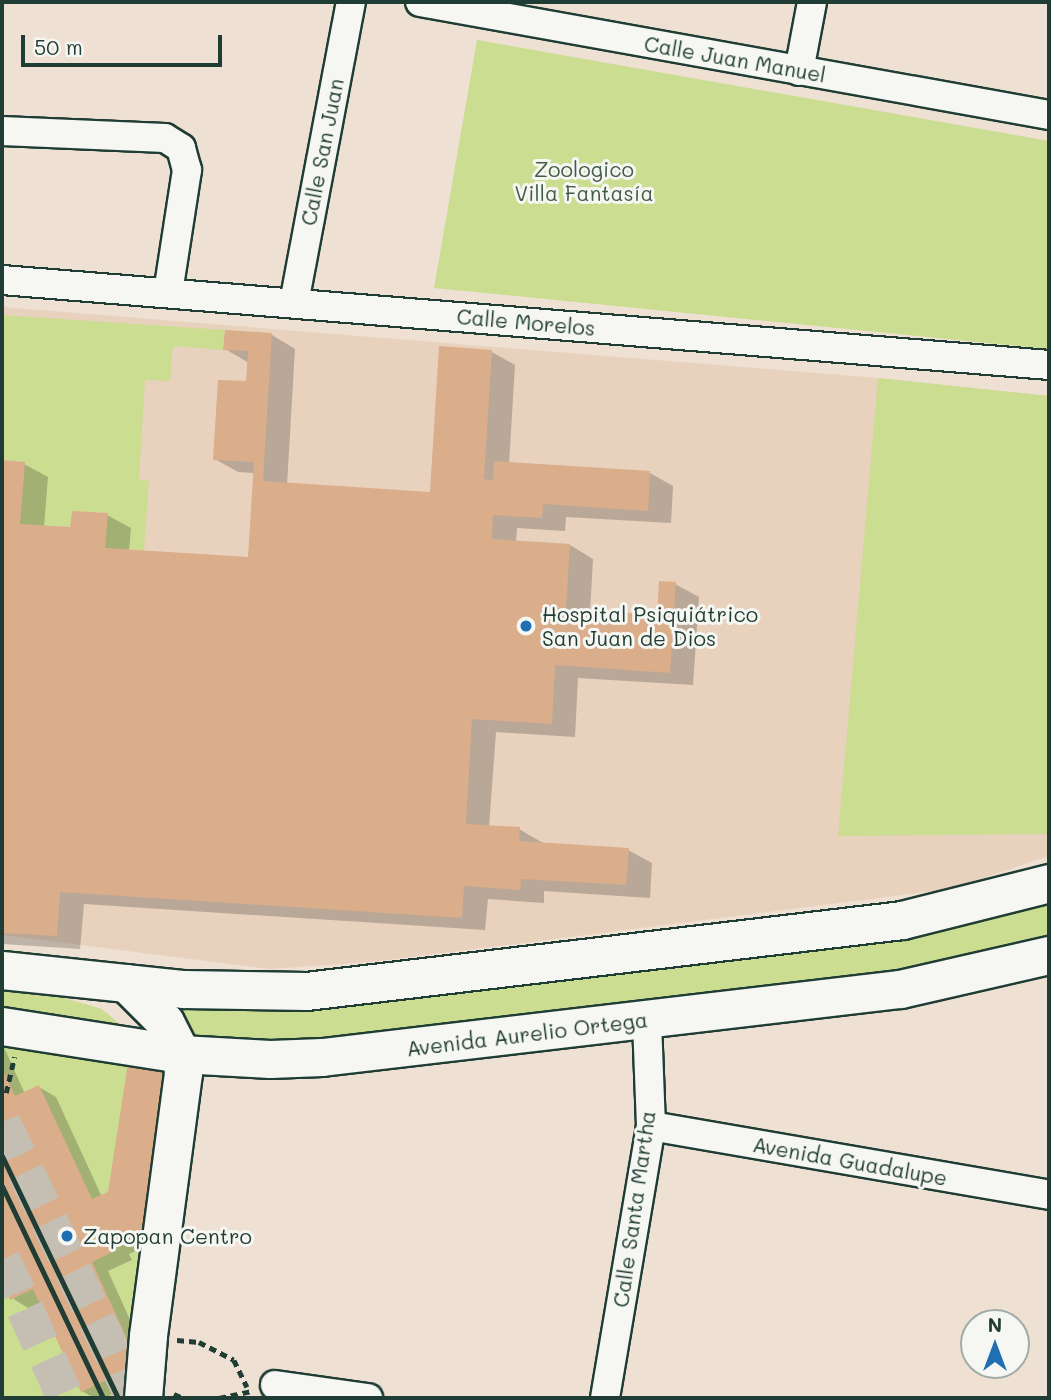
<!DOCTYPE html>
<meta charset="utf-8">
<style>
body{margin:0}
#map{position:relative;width:1051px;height:1400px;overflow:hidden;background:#eee0d3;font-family:Mali,sans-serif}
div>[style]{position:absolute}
.built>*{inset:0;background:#e8d1bd}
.green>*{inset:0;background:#cbdd91}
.shadow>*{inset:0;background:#0003}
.building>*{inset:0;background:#daad8b}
.major-tunnel>*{height:37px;margin-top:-18.5px;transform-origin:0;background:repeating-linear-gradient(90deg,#c5bfb3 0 37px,transparent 0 55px)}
.path>*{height:4.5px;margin-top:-2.25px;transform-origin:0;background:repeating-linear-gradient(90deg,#1f3d34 0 7px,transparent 0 12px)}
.roads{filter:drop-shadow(2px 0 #1f3d34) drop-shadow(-2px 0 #1f3d34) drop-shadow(0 2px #1f3d34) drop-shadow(0 -2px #1f3d34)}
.minor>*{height:28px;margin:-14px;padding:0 14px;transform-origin:14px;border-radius:14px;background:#f6f6f2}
.major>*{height:37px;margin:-18.5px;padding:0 18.5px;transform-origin:18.5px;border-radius:18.5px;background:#f6f6f2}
.rail>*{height:5px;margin:-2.5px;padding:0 2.5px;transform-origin:2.5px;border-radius:2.5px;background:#1f3d34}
.dots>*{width:19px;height:19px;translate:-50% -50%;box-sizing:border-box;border:4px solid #f6f6f2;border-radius:50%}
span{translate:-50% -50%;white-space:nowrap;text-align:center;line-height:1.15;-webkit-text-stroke:6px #f6f6f2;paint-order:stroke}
.street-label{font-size:21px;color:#1f3d34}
.park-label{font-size:21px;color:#415d47}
.poi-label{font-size:21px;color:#1f3d34}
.left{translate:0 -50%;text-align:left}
.frame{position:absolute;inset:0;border:4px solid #1f3d34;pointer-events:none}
.north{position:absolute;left:960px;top:1309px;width:70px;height:70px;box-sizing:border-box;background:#f6f6f2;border:2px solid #a0aca6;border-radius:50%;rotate:0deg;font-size:19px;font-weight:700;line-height:28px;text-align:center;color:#1f3d34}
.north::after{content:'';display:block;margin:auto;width:24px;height:32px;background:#1f6fb2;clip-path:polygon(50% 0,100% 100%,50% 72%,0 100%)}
.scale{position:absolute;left:21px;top:35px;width:201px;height:32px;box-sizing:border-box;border:4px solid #1f3d34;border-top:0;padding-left:9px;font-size:21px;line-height:24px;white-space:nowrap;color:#1f3d34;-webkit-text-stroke:5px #f6f6f2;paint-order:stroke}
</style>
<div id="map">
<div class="built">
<i style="clip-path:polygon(2px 307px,878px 378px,1049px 396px,1049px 856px,950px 889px,370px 962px,270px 969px,2px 935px)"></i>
</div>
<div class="green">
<i style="clip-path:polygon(477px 40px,1049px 141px,1049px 349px,434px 288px)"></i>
<i style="clip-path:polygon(2px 315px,225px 330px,223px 350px,173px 346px,170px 381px,145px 380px,139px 480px,149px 481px,144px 550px,105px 548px,108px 513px,72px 511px,70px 527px,20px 524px,25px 462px,2px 460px)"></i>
<i style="clip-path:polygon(878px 378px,1049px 396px,1049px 834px,838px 836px)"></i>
<i style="clip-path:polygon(1049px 893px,1049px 947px,911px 980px,199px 1053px,172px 1006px)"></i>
<i style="clip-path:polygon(2px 988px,54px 995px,102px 1009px,129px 1032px,2px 1017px)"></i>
<i style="clip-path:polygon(2px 1038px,171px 1063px,126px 1398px,2px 1398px)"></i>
</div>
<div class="shadow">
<i style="clip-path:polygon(226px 332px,272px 335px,295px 349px,287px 485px,432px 494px,492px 352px,515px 365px,509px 464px,650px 473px,673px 486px,671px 523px,566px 517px,565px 531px,517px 528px,516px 542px,570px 545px,593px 559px,590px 612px,658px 617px,675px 584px,699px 597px,693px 685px,578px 678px,575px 737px,496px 732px,489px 827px,519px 829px,543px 843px,628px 850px,652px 863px,650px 898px,544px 891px,544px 903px,488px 899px,485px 930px,84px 904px,80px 949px,2px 944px,2px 462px,24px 464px,48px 477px,44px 527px,72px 529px,107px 515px,131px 528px,129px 551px,249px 559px,255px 473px,238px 472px,215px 459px,248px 383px,249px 363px,225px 349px)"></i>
<i style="clip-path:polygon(2px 1043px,25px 1094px,39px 1087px,56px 1097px,102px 1197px,167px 1237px,129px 1254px,132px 1260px,108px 1271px,155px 1375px,104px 1398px,94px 1398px,82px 1391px,41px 1302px,28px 1308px,12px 1298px,2px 1277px)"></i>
</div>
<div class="building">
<i style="clip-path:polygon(225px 330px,272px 333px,263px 481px,430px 492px,439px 346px,492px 350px,484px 479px,493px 480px,494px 461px,650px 471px,648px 511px,543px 504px,542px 518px,493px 515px,492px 539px,570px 544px,566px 609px,657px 615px,659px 581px,676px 582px,670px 673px,555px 665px,552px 724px,472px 719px,466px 824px,520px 827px,519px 841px,629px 848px,626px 885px,521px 879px,520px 890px,464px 886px,462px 918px,60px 892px,57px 936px,2px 933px,2px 460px,25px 462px,20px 524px,70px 527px,72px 511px,108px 513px,105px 548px,248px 557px,254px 462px,213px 460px,218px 380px,246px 381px,248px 351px,223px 350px)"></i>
<i style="clip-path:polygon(128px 1063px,174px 1070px,150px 1228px,114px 1244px,117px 1250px,92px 1262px,139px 1365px,81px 1392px,33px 1289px,10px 1300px,2px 1281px,2px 1068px,15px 1096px,39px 1085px,92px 1199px,108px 1192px)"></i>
</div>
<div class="major-tunnel">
<i style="left:2px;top:1122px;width:306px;rotate:64.4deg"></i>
<i style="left:2px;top:1259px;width:153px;rotate:65.3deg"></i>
</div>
<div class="path">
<i style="left:6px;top:1093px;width:37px;rotate:-77deg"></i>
<i style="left:177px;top:1340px;width:22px;rotate:5deg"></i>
<i style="left:199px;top:1342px;width:39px;rotate:27deg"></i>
<i style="left:234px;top:1360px;width:30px;rotate:64deg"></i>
<i style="left:174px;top:1394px;width:10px;rotate:24deg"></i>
<i style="left:219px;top:1398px;width:34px;rotate:-12deg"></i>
</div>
<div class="roads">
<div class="minor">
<i style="left:420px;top:2px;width:639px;rotate:10.18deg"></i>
<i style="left:799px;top:71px;width:70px;rotate:-79.3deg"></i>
<i style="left:2px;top:131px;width:163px;rotate:2.5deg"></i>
<i style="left:165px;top:138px;width:19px;rotate:32deg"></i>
<i style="left:181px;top:148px;width:23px;rotate:75deg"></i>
<i style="left:187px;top:170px;width:124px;rotate:98.8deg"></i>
<i style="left:2px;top:280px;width:1050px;rotate:4.64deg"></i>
<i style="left:294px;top:303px;width:306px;rotate:-79.3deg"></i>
<i style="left:651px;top:1126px;width:404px;rotate:9.8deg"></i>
<i style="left:275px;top:1385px;width:94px;rotate:8deg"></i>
<i style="left:605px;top:1398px;width:276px;rotate:-80.4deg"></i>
<i style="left:651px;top:1126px;width:106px;rotate:-92.2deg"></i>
</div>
<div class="major">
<i style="left:2px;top:970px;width:183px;rotate:6deg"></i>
<i style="left:184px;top:989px;width:122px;rotate:0.9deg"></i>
<i style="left:306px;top:991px;width:600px;rotate:-6.79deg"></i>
<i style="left:902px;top:920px;width:152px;rotate:-14.1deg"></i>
<i style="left:126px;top:983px;width:55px;rotate:45deg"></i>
<i style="left:165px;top:1022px;width:36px;rotate:63deg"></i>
<i style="left:181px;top:1054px;width:19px;rotate:84deg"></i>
<i style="left:183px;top:1073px;width:265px;rotate:97.6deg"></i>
<i style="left:148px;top:1336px;width:62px;rotate:94.6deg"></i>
<i style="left:2px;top:1026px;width:181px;rotate:8.9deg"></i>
<i style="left:181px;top:1054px;width:89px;rotate:3.2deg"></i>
<i style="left:270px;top:1059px;width:52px;rotate:-2.2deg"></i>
<i style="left:322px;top:1057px;width:582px;rotate:-6.71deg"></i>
<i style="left:900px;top:989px;width:153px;rotate:-12.9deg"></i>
</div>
</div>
<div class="rail">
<i style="left:2px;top:1156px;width:268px;rotate:64.4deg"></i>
<i style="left:2px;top:1186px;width:235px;rotate:64.5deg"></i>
</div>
<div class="dots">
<i style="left:526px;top:626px;background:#1f6fb2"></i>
<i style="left:67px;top:1236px;background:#1f6fb2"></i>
</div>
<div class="street-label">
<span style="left:735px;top:59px;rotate:10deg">Calle Juan Manuel</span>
<span style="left:322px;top:152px;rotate:-79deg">Calle San Juan</span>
<span style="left:526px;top:322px;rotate:5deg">Calle Morelos</span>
<span style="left:527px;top:1034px;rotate:-7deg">Avenida Aurelio Ortega</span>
<span style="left:850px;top:1161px;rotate:10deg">Avenida Guadalupe</span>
<span style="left:634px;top:1209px;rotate:-82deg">Calle Santa Martha</span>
</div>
<div class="park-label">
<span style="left:584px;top:181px">Zoologico<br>Villa Fantasía</span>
</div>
<div class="poi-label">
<span class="left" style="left:542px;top:626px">Hospital Psiquiátrico<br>San Juan de Dios</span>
<span class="left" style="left:83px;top:1236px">Zapopan Centro</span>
</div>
<div class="frame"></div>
<div class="north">N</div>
<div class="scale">50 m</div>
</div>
